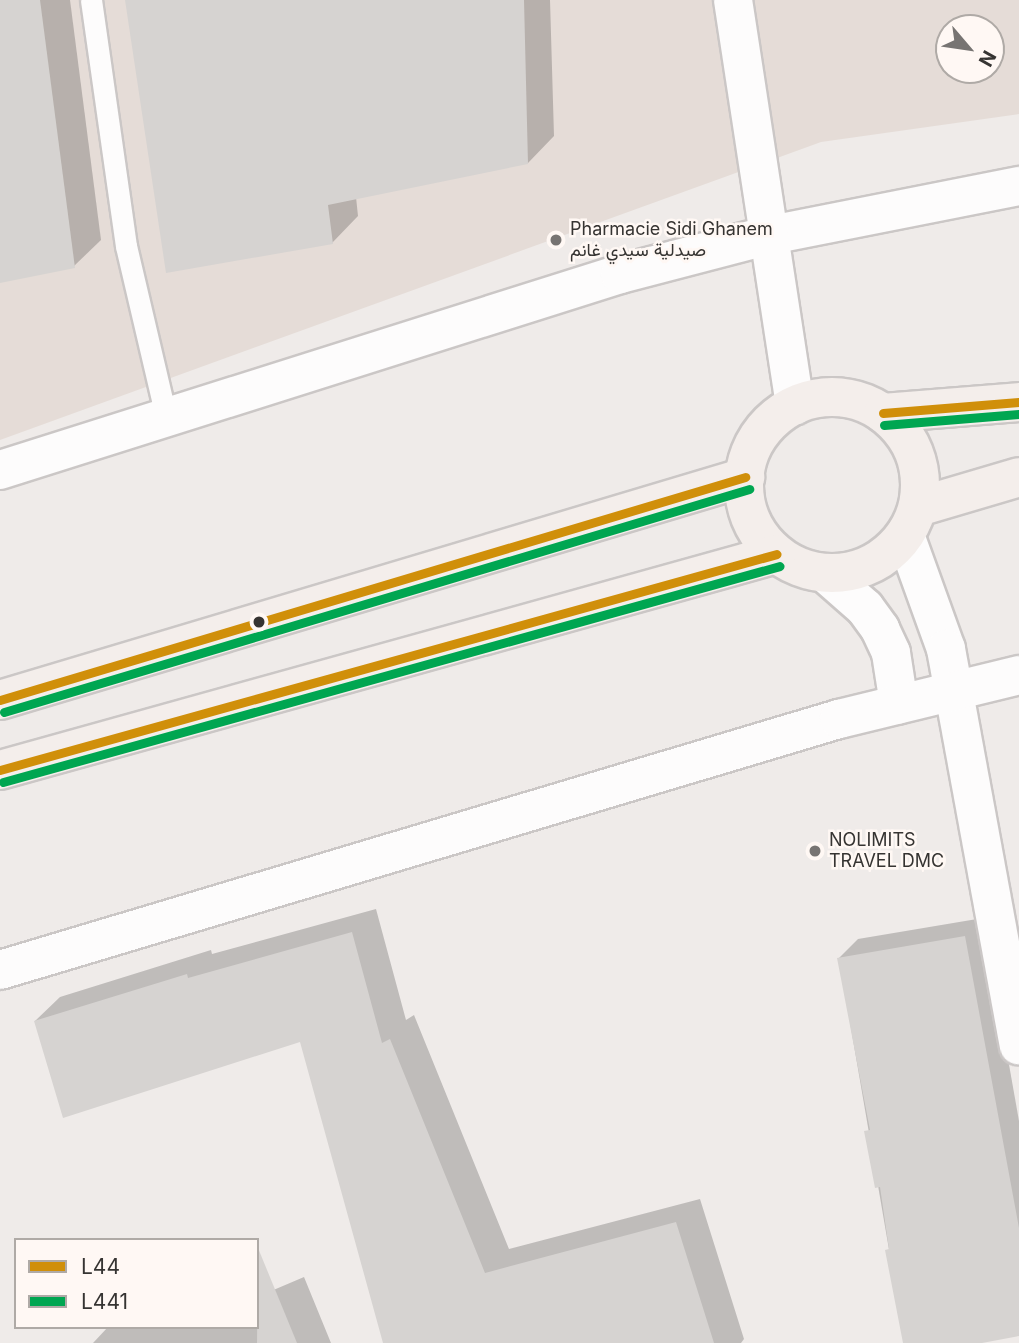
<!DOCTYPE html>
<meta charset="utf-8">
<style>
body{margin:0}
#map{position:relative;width:1019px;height:1343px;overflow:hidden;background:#efebe9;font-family:Inter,Vazirmatn,sans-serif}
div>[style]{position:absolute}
.built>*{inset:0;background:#e5dcd7}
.shadow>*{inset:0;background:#0003}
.building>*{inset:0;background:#d6d3d1}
.roads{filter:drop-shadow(2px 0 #cbc7c6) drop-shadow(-2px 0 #cbc7c6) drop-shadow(0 2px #cbc7c6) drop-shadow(0 -2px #cbc7c6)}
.service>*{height:21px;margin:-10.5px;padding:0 10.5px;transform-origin:10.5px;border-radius:10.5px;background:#fdfcfc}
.minor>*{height:38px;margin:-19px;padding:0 19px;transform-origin:19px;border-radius:19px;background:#fdfcfc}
.tertiary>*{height:38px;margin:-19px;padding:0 19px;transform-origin:19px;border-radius:19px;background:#fdfcfc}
.primary>*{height:38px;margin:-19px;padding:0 19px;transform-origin:19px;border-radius:19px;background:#f4eeeb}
.primary>.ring{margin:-19px;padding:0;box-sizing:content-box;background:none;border:38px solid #f4eeeb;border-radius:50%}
.bus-1>*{height:9px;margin:-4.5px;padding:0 4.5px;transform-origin:4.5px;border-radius:4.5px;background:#d08f0a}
.bus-2>*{height:9px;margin:-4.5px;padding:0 4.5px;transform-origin:4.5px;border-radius:4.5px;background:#00a651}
.dots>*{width:19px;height:19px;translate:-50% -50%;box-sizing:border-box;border:4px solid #fff8f4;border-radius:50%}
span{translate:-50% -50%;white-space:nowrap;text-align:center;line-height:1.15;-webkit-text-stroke:5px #fff8f4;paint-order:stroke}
.poi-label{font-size:18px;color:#363432}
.left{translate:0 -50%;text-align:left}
.legend{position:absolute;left:14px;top:1238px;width:245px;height:91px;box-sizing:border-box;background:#fff8f4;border:2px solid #afaaa6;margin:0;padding:9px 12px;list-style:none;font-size:21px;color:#363432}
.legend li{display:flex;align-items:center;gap:14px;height:35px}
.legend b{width:35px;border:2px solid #afaaa6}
.north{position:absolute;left:935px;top:14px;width:70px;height:70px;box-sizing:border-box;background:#fff8f4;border:2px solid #afaaa6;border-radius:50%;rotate:119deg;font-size:19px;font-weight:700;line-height:28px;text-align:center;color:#363432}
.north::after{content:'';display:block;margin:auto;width:24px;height:32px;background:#777472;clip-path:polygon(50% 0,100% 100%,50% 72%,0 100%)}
</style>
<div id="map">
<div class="built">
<i style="clip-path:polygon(evenodd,0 0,1019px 0,1019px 114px,821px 142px,0 440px,0 0,949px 28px,991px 28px,991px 70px,949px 70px,949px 28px)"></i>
</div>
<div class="shadow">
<i style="clip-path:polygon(0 0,70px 0,101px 240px,74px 266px,0 281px)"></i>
<i style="clip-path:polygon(127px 0,550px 0,554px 136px,528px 163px,356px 197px,358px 216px,332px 243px)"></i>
<i style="clip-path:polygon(376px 909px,406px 1020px,414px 1015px,509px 1249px,700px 1199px,744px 1339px,741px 1343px,385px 1343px,301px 1040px,64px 1116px,35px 1021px,60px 997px,211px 950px,212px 954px)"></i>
<i style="clip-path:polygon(983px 918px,1019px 1121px,1019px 1334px,973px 1343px,905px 1343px,839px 958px,858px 939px)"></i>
<i style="clip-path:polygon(304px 1277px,331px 1343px,93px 1343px,108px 1327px,257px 1327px,257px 1297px)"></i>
</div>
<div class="building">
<i style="clip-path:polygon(0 0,40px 0,75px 268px,0 283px)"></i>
<i style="clip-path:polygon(125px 0,524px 0,528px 164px,328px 205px,333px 244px,166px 273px)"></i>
<i style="clip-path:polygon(352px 932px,382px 1043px,390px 1039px,485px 1273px,676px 1222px,714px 1343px,383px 1343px,300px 1042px,63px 1118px,34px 1021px,187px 974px,188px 978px)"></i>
<i style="clip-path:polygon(965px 936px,1019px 1228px,1019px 1336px,982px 1343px,903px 1343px,885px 1250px,889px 1249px,880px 1187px,875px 1188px,864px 1131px,870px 1130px,837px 958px)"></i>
<i style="clip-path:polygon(258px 1248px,297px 1343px,257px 1343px)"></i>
</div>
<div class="roads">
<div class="service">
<i style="left:91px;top:0;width:248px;rotate:81.9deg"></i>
<i style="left:126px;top:246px;width:180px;rotate:76.8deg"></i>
</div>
<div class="minor">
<i style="left:0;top:470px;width:650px;rotate:-17.54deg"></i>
<i style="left:620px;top:274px;width:151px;rotate:-14.6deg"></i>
<i style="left:766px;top:236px;width:258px;rotate:-11.2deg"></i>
<i style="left:905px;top:535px;width:121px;rotate:70.2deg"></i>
<i style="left:946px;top:649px;width:403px;rotate:79.6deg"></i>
<i style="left:825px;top:573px;width:53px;rotate:41.2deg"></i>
<i style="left:865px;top:608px;width:26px;rotate:54deg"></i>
<i style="left:880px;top:629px;width:26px;rotate:65deg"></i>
<i style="left:891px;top:653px;width:52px;rotate:81.1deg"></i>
<i style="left:0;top:970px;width:876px;rotate:-16.66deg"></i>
<i style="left:839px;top:719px;width:185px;rotate:-13.7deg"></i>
</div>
<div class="tertiary">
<i style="left:733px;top:0;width:410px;rotate:81.3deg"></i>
</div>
<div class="primary">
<i class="ring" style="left:744px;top:397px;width:138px;height:138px"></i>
<i style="left:883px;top:413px;width:136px;rotate:-4.6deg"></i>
<i style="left:918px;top:507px;width:105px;rotate:-16.5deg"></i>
<i style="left:0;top:700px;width:778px;rotate:-16.66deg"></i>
<i style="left:0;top:770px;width:806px;rotate:-15.54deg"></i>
</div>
</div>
<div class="bus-1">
<i style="left:883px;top:413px;width:136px;rotate:-4.6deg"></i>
<i style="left:0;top:700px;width:778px;rotate:-16.66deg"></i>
<i style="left:0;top:770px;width:806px;rotate:-15.54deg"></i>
</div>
<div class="bus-2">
<i style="left:884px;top:425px;width:135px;rotate:-4.7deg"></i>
<i style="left:4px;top:712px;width:778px;rotate:-16.66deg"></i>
<i style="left:3px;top:782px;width:806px;rotate:-15.54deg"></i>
</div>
<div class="dots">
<i style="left:556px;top:240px;background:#777472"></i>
<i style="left:259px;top:622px;background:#363432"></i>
<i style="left:815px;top:851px;background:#777472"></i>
</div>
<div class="poi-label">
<span class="left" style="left:570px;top:240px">Pharmacie Sidi Ghanem<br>صيدلية سيدي غانم</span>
<span class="left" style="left:829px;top:851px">NOLIMITS<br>TRAVEL DMC</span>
</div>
<ul class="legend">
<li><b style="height:9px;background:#d08f0a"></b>L44</li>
<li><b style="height:9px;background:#00a651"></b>L441</li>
</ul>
<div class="north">N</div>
</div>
